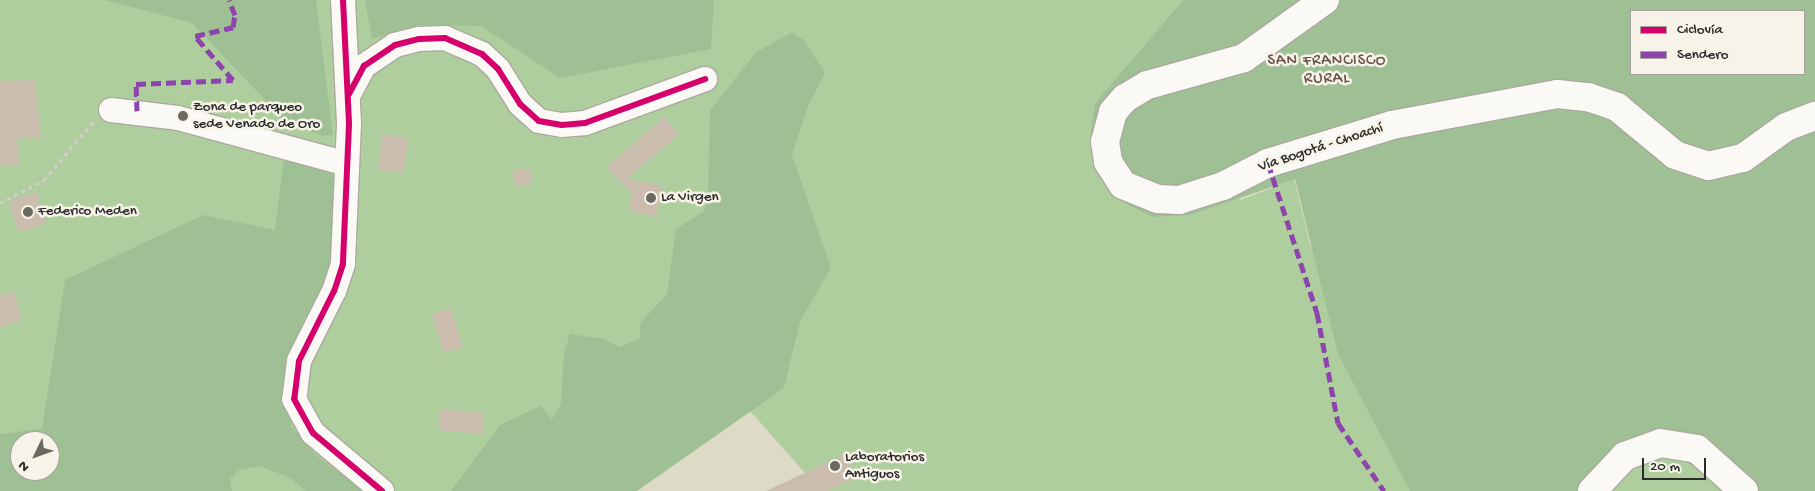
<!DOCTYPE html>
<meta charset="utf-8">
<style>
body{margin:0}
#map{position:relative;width:1815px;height:491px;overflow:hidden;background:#dddac6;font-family:"Gochi Hand",sans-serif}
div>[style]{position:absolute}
.green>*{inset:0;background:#aece9d}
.forest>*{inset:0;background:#9fc094}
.building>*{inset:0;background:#cabdae;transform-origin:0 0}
.path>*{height:3px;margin-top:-1.5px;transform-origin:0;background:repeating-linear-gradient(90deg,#cfcfc9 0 4px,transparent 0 8px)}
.roads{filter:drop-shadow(1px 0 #aba99d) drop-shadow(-1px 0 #aba99d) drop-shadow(0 1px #aba99d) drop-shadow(0 -1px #aba99d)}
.minor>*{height:24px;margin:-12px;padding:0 12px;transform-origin:12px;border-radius:12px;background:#faf9f6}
.major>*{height:28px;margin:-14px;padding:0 14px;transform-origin:14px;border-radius:14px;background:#faf9f6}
.quiet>*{height:5px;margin-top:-2.5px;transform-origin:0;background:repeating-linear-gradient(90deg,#8e44ad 0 10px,transparent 0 15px)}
.cycleway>*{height:6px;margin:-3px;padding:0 3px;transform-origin:3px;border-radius:3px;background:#d6006c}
.dots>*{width:14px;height:14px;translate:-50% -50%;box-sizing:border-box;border:2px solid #f7f3e8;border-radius:50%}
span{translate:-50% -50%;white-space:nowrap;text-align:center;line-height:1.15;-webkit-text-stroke:5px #f7f3e8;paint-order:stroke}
.poi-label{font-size:15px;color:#2b2b2b}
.left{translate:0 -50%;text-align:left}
.street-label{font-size:15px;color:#2b2b2b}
.neighbourhood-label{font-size:16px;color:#685348;letter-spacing:1px}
.legend{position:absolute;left:1630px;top:10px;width:175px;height:65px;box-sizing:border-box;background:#f7f3e8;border:1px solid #a5a39c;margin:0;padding:6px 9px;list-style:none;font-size:15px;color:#2b2b2b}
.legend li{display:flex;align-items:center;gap:10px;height:25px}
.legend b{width:25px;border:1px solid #a5a39c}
.north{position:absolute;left:10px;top:431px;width:50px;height:50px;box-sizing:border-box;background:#f7f3e8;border:1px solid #a5a39c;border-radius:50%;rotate:228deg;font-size:14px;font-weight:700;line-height:20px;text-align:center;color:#2b2b2b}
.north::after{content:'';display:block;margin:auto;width:18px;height:22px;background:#696861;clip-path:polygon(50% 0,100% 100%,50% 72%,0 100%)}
.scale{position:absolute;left:1642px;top:458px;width:64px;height:22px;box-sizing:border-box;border:2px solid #2b2b2b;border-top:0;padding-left:6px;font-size:15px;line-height:18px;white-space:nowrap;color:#2b2b2b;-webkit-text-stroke:4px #f7f3e8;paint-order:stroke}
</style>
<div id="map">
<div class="green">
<i style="clip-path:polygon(evenodd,0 0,1183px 0,1095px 103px,1241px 200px,1294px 179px,1310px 244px,1493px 491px,821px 491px,703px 358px,555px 491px,0 491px,0 0,20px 441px,50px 441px,50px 471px,20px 471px,20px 441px)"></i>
<i style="clip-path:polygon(1674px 452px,1724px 491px,1608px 491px,1642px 456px)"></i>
</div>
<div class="forest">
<i style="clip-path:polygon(105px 0,316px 0,333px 135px,323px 136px,287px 123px,192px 23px)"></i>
<i style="clip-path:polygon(365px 0,714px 0,711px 49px,560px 78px,481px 26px,418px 25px,372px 39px)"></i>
<i style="clip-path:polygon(evenodd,1183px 0,1815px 0,1815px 491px,1724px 491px,1674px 452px,1642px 456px,1608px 491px,1410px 491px,1338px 354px,1295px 179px,1190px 215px,1152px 217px,1119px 200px,1095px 169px,1091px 131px,1095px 103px,1183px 0,1631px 11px,1804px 11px,1804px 74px,1631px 74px,1631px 11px)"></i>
<i style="clip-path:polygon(792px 32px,804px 40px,825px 73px,807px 108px,792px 155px,831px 268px,800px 321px,784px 388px,637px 491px,451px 491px,500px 425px,540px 406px,552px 419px,561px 404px,564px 352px,570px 334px,604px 339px,620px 347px,640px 338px,640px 323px,667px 294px,676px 229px,704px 211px,708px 200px,710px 111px,755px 53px)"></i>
<i style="clip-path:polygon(evenodd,286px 141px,330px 167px,337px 193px,332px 284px,304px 319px,288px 366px,291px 426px,317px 456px,364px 491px,306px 491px,289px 477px,259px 466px,239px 470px,230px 479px,232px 491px,0 491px,0 434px,42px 429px,65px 280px,203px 215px,275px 230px,286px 141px,20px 441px,50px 441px,50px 471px,20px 471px,20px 441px)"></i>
</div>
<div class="building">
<i style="clip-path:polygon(35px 80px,41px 138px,18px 138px,19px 166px,0 166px,0 81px)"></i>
<i style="clip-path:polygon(664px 117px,679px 134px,627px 179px,663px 186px,656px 217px,629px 211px,632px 194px,607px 167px)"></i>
<i style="left:382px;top:134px;width:26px;height:36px;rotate:7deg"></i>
<i style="left:530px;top:168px;width:16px;height:17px;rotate:83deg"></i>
<i style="left:36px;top:192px;width:33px;height:29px;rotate:72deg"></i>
<i style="clip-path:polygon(14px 291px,22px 321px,0 327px,0 295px)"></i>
<i style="left:451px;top:308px;width:41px;height:20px;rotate:73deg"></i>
<i style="left:440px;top:409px;width:45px;height:21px;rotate:5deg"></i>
<i style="clip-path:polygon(845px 454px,856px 478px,827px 491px,766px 491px)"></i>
</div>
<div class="path">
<i style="left:0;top:203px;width:50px;rotate:-27.6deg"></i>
<i style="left:44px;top:180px;width:76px;rotate:-49.8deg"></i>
</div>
<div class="roads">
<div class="minor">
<i style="left:343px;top:0;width:124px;rotate:87.2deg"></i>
<i style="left:349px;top:124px;width:140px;rotate:92.5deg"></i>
<i style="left:343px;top:264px;width:28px;rotate:108deg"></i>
<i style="left:334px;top:291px;width:78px;rotate:116.6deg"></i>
<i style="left:299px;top:361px;width:38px;rotate:97deg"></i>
<i style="left:294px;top:399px;width:39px;rotate:61deg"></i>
<i style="left:313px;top:433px;width:90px;rotate:40deg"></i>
<i style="left:349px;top:94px;width:32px;rotate:-62deg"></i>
<i style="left:364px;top:66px;width:37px;rotate:-34deg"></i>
<i style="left:395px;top:45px;width:25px;rotate:-14deg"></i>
<i style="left:419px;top:39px;width:26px;rotate:-2deg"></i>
<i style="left:445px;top:38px;width:40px;rotate:23.4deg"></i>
<i style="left:482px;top:54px;width:22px;rotate:43deg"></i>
<i style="left:498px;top:69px;width:41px;rotate:57.8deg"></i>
<i style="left:520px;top:104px;width:25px;rotate:42deg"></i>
<i style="left:539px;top:121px;width:23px;rotate:10deg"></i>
<i style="left:562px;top:125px;width:23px;rotate:-5deg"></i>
<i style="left:585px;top:123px;width:128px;rotate:-20.1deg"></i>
<i style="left:111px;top:110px;width:67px;rotate:6.8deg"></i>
<i style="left:178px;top:118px;width:175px;rotate:15.2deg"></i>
</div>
<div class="major">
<i style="left:1325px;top:0;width:100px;rotate:144.4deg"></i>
<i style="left:1244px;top:58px;width:101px;rotate:164.4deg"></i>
<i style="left:1147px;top:85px;width:26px;rotate:149deg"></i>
<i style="left:1125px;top:98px;width:18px;rotate:131deg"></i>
<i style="left:1113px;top:112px;width:31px;rotate:105deg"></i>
<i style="left:1105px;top:142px;width:20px;rotate:81deg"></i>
<i style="left:1108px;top:162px;width:27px;rotate:57deg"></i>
<i style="left:1123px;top:185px;width:38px;rotate:22deg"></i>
<i style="left:1158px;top:199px;width:21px;rotate:3deg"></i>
<i style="left:1179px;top:200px;width:46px;rotate:-17.7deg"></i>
<i style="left:1223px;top:186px;width:51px;rotate:-27.1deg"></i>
<i style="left:1268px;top:163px;width:130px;rotate:-17deg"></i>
<i style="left:1392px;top:125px;width:168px;rotate:-10.6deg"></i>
<i style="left:1557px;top:94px;width:31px;rotate:6deg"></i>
<i style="left:1588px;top:97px;width:31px;rotate:19deg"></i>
<i style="left:1617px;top:107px;width:75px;rotate:39.6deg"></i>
<i style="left:1675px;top:155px;width:35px;rotate:18deg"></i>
<i style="left:1708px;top:166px;width:36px;rotate:-13deg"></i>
<i style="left:1743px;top:158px;width:53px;rotate:-35.8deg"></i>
<i style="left:1786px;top:127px;width:31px;rotate:-21deg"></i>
<i style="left:1592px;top:491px;width:48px;rotate:-46.7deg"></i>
<i style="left:1625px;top:456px;width:37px;rotate:-20deg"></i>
<i style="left:1660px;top:443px;width:37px;rotate:9deg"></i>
<i style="left:1697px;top:449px;width:63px;rotate:41.8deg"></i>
</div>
</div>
<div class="quiet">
<i style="left:137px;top:111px;width:27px;rotate:-92deg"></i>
<i style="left:136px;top:84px;width:97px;rotate:-2.4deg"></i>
<i style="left:233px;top:80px;width:58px;rotate:-130.8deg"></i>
<i style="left:195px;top:36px;width:39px;rotate:-13deg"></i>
<i style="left:233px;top:27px;width:12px;rotate:-81deg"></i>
<i style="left:235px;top:15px;width:16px;rotate:-112deg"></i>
<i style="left:1268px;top:163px;width:158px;rotate:71.9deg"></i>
<i style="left:1317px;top:313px;width:112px;rotate:79.2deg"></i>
<i style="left:1338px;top:423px;width:82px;rotate:55.9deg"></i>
</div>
<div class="cycleway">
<i style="left:343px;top:0;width:124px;rotate:87.2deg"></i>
<i style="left:349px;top:124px;width:140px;rotate:92.5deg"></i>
<i style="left:343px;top:264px;width:28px;rotate:108deg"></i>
<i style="left:334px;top:291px;width:78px;rotate:116.6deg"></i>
<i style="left:299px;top:361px;width:38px;rotate:97deg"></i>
<i style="left:294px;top:399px;width:39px;rotate:61deg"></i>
<i style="left:313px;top:433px;width:90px;rotate:40deg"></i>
<i style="left:349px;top:94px;width:32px;rotate:-62deg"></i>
<i style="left:364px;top:66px;width:37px;rotate:-34deg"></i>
<i style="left:395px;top:45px;width:25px;rotate:-14deg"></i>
<i style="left:419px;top:39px;width:26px;rotate:-2deg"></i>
<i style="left:445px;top:38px;width:40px;rotate:23.4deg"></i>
<i style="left:482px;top:54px;width:22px;rotate:43deg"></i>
<i style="left:498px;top:69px;width:41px;rotate:57.8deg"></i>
<i style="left:520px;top:104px;width:25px;rotate:42deg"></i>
<i style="left:539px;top:121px;width:23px;rotate:10deg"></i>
<i style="left:562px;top:125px;width:23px;rotate:-5deg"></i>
<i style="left:585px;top:123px;width:128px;rotate:-20.1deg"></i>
</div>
<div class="dots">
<i style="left:183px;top:116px;background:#696861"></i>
<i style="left:651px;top:198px;background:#696861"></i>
<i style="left:28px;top:212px;background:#696861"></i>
<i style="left:835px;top:466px;background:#696861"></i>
</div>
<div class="poi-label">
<span class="left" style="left:193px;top:116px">Zona de parqueo<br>sede Venado de Oro</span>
<span class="left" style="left:661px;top:198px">La Virgen</span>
<span class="left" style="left:38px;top:212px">Federico Meden</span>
<span class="left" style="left:845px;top:466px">Laboratorios<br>Antiguos</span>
</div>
<div class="street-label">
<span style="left:1321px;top:148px;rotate:-18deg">Vía Bogotá - Choachí</span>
</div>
<div class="neighbourhood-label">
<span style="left:1327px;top:71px">SAN FRANCISCO<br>RURAL</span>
</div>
<ul class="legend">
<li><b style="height:6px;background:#d6006c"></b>Ciclovía</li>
<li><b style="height:6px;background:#8e44ad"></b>Sendero</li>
</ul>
<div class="north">N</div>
<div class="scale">20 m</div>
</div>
